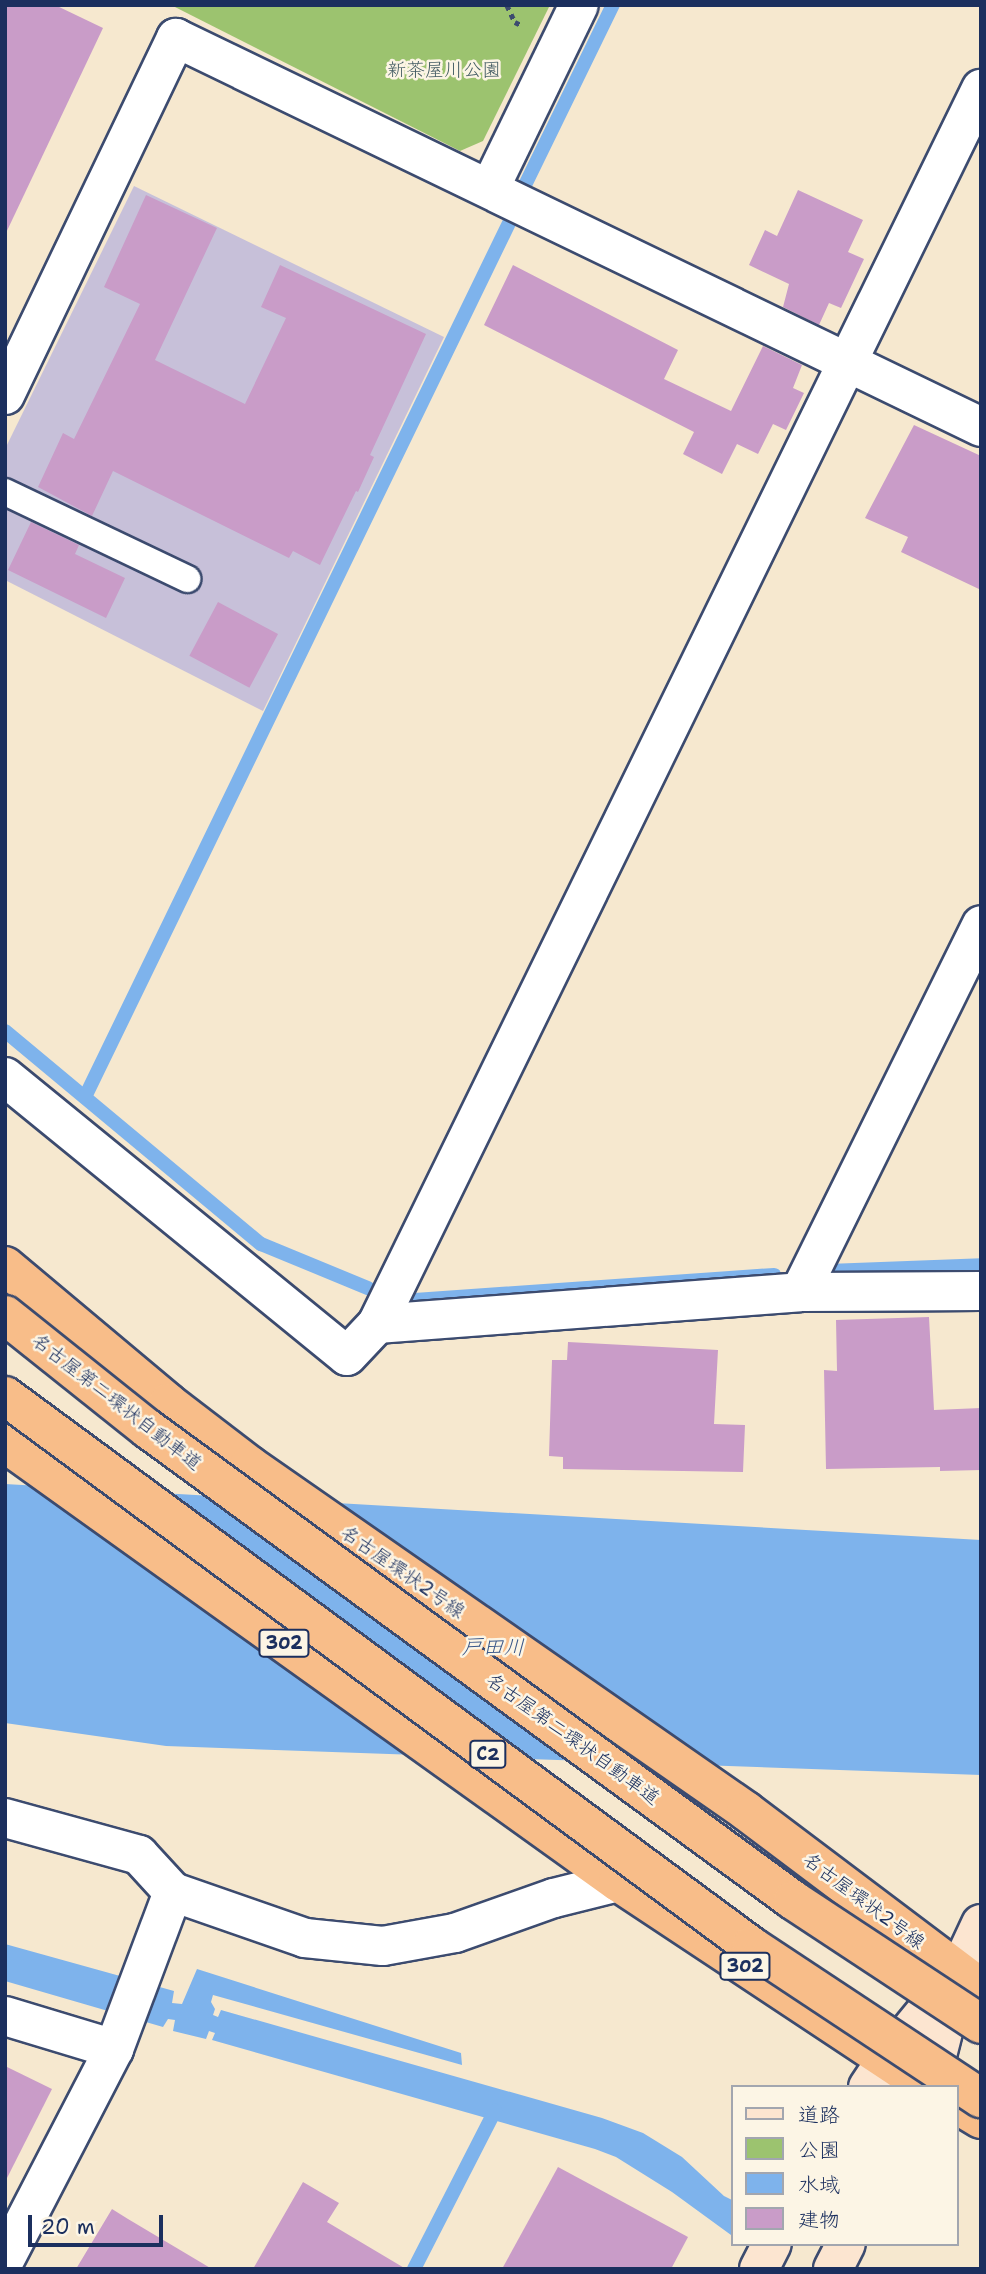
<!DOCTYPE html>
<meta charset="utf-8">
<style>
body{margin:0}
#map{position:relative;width:986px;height:2274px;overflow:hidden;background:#f6e8cf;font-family:"Shantell Sans","Klee One",sans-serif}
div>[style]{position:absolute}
.industrial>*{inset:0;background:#c7c0d9}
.green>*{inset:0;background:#9cc36f}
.water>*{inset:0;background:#7eb3ec}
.stream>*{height:14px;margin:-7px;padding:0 7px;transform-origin:7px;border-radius:7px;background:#7eb3ec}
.building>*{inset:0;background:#c99cc8;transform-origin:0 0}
.path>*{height:4.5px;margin-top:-2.25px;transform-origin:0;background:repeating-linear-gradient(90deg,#3c4b6f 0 5px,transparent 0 10px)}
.roads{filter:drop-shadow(2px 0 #3c4b6f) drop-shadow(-2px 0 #3c4b6f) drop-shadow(0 2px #3c4b6f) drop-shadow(0 -2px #3c4b6f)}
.lane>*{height:26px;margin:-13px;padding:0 13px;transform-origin:13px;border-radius:13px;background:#fff}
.street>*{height:38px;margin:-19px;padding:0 19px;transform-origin:19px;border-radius:19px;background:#fff}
.secondary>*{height:38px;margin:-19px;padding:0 19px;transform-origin:19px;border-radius:19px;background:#fce5d0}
.highway>*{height:38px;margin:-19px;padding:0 19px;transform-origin:19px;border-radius:19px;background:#f8bd89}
.bridges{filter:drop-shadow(2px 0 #3c4b6f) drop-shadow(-2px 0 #3c4b6f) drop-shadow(0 2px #3c4b6f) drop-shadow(0 -2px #3c4b6f)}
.highway-bridge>*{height:38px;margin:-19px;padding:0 19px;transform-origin:19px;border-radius:19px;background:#f8bd89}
span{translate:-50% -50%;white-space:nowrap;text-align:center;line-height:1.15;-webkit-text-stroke:5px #fcf5e5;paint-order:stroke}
.shield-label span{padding:2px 5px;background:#fcf5e5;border:2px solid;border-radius:5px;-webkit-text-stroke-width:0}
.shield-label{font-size:18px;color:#1b2f5e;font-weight:700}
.park-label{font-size:19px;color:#425b63}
.street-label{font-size:19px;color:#1b2f5e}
.water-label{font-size:21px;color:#395789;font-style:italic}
.frame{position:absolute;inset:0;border:7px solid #1b2f5e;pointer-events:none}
.legend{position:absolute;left:731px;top:2085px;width:228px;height:161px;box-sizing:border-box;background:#fcf5e5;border:2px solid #a2a6af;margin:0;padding:9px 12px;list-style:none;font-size:21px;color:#1b2f5e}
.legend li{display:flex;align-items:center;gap:14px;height:35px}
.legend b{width:35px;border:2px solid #a2a6af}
.scale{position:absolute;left:28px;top:2215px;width:135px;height:32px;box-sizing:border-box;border:4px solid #1b2f5e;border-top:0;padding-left:9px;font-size:21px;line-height:24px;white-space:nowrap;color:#1b2f5e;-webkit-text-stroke:5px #fcf5e5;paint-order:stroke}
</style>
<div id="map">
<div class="industrial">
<i style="clip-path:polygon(134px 186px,444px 337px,263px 711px,5px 580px,5px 449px)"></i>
</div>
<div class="green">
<i style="clip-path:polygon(171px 5px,550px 5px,483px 141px,460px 151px)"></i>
</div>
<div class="water">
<i style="clip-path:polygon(5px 1484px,981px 1540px,981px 1775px,166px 1746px,5px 1723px)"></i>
<i style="clip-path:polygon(5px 1944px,174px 1991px,172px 2003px,182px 2004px,197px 1969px,461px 2053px,462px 2065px,213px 1995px,211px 2002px,215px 2009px,213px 2015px,218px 2017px,221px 2010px,602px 2118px,643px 2133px,682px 2157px,724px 2196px,732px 2200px,732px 2233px,731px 2235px,672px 2192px,616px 2157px,595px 2149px,212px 2040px,215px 2033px,209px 2031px,206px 2039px,173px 2031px,175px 2020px,168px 2019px,163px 2027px,5px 1981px)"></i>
</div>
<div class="stream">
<i style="left:526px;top:183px;width:198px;rotate:-64deg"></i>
<i style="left:5px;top:1031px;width:333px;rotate:39.8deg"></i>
<i style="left:261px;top:1244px;width:116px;rotate:22.4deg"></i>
<i style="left:85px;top:1097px;width:974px;rotate:-64.12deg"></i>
<i style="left:828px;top:1271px;width:153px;rotate:-2.2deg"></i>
<i style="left:415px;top:1300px;width:360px;rotate:-4deg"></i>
<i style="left:414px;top:2269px;width:178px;rotate:-62.9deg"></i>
</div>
<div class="building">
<i style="clip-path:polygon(5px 5px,55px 5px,103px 28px,5px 235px)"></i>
<i style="clip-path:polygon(798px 190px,863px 220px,848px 252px,864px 259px,841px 308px,829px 303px,819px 325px,783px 307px,789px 284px,749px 265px,765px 230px,777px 236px)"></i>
<i style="clip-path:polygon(146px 195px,217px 228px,155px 360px,245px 404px,286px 318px,261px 307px,280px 265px,426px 334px,370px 455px,374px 457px,358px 492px,356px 491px,320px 565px,293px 551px,289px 558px,113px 471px,92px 516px,38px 487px,63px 433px,74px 439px,140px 304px,104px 287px)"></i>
<i style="clip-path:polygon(513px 265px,678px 350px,664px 379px,731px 411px,763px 346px,802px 365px,793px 388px,804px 393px,786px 430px,773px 424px,758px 454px,737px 444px,722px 474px,683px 454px,694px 432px,484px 325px)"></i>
<i style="clip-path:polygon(914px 425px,981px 456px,981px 590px,901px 552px,908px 537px,865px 518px)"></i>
<i style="clip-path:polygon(31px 522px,79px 545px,75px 554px,125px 578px,106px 618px,8px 570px)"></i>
<i style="left:218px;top:602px;width:68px;height:61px;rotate:28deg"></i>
<i style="clip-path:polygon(929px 1317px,934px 1410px,981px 1408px,981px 1470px,940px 1471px,940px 1467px,826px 1469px,824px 1370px,837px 1371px,836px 1320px)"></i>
<i style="clip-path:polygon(568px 1342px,718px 1350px,714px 1424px,745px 1425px,743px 1472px,563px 1469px,563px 1457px,549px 1456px,552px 1360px,567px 1360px)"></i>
<i style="clip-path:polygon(5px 2066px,52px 2089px,5px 2182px)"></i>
<i style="clip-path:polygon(558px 2167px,688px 2237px,671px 2269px,502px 2269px)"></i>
<i style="clip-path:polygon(303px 2182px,339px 2203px,327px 2222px,406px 2269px,253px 2269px)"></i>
<i style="clip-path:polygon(112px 2209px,128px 2219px,212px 2269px,76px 2269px)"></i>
</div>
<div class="path">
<i style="left:507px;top:5px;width:19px;rotate:65deg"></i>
<i style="left:515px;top:22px;width:9px;rotate:27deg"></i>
</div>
<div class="roads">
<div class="lane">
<i style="left:5px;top:492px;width:202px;rotate:25.5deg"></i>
</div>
<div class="street">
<i style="left:490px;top:188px;width:203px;rotate:-64.1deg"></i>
<i style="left:5px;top:395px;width:396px;rotate:-64.4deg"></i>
<i style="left:176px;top:38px;width:894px;rotate:25.79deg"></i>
<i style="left:5px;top:1077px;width:441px;rotate:39.2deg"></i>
<i style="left:347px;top:1356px;width:44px;rotate:-46.8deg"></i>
<i style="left:377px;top:1324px;width:1375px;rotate:-63.94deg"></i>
<i style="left:800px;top:1292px;width:409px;rotate:-63.7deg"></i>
<i style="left:377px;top:1324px;width:424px;rotate:-4.3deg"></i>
<i style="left:800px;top:1292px;width:181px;rotate:-0.3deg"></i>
<i style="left:5px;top:1818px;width:139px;rotate:15.4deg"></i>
<i style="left:139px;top:1855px;width:50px;rotate:47.4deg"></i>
<i style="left:173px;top:1892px;width:168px;rotate:110.6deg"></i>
<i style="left:114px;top:2049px;width:237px;rotate:117.4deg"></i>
<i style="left:173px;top:1892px;width:140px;rotate:19.2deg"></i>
<i style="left:305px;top:1938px;width:78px;rotate:5.9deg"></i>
<i style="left:383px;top:1946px;width:73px;rotate:-10.2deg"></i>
<i style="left:455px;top:1933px;width:105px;rotate:-19.5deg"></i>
<i style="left:554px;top:1898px;width:66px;rotate:-14deg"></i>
<i style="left:5px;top:2016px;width:114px;rotate:16.8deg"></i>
</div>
<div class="secondary">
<i style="left:868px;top:2087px;width:32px;rotate:-56deg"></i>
<i style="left:886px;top:2060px;width:102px;rotate:-50.6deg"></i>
<i style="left:929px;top:2087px;width:118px;rotate:-75.7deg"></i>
<i style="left:958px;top:1973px;width:54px;rotate:-64.9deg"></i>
<i style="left:759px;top:2269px;width:28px;rotate:-63deg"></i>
<i style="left:833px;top:2269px;width:28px;rotate:-63deg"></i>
</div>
<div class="highway">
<i style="left:5px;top:1266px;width:213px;rotate:40deg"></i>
<i style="left:168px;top:1403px;width:102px;rotate:37.4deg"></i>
<i style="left:249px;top:1465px;width:606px;rotate:34.84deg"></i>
<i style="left:746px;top:1811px;width:294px;rotate:37deg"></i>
<i style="left:5px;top:1443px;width:754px;rotate:35.61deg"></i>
<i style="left:618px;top:1882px;width:372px;rotate:33.5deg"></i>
<i style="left:956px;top:2104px;width:29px;rotate:31deg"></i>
</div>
</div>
<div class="bridges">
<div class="highway-bridge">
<i style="left:5px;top:1315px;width:183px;rotate:38.6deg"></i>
<i style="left:148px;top:1429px;width:799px;rotate:36.14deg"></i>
<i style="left:793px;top:1900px;width:225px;rotate:33.4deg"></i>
<i style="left:5px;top:1396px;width:927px;rotate:36.4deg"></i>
<i style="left:751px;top:1946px;width:276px;rotate:33.5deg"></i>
</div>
</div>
<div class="shield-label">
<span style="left:284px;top:1643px">302</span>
<span style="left:488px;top:1754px">C2</span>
<span style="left:745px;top:1966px">302</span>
</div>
<div class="park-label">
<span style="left:444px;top:70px">新茶屋川公園</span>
</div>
<div class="street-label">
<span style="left:117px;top:1402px;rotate:38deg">名古屋第二環状自動車道</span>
<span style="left:403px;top:1572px;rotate:35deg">名古屋環状2号線</span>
<span style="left:573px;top:1739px;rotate:36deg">名古屋第二環状自動車道</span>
<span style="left:864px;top:1901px;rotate:37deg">名古屋環状2号線</span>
</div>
<div class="water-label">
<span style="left:493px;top:1647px;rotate:1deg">戸田川</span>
</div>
<div class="frame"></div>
<ul class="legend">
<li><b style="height:9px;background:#fce5d0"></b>道路</li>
<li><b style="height:19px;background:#9cc36f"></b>公園</li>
<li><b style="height:19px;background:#7eb3ec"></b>水域</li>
<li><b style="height:19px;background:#c99cc8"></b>建物</li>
</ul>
<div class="scale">20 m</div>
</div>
